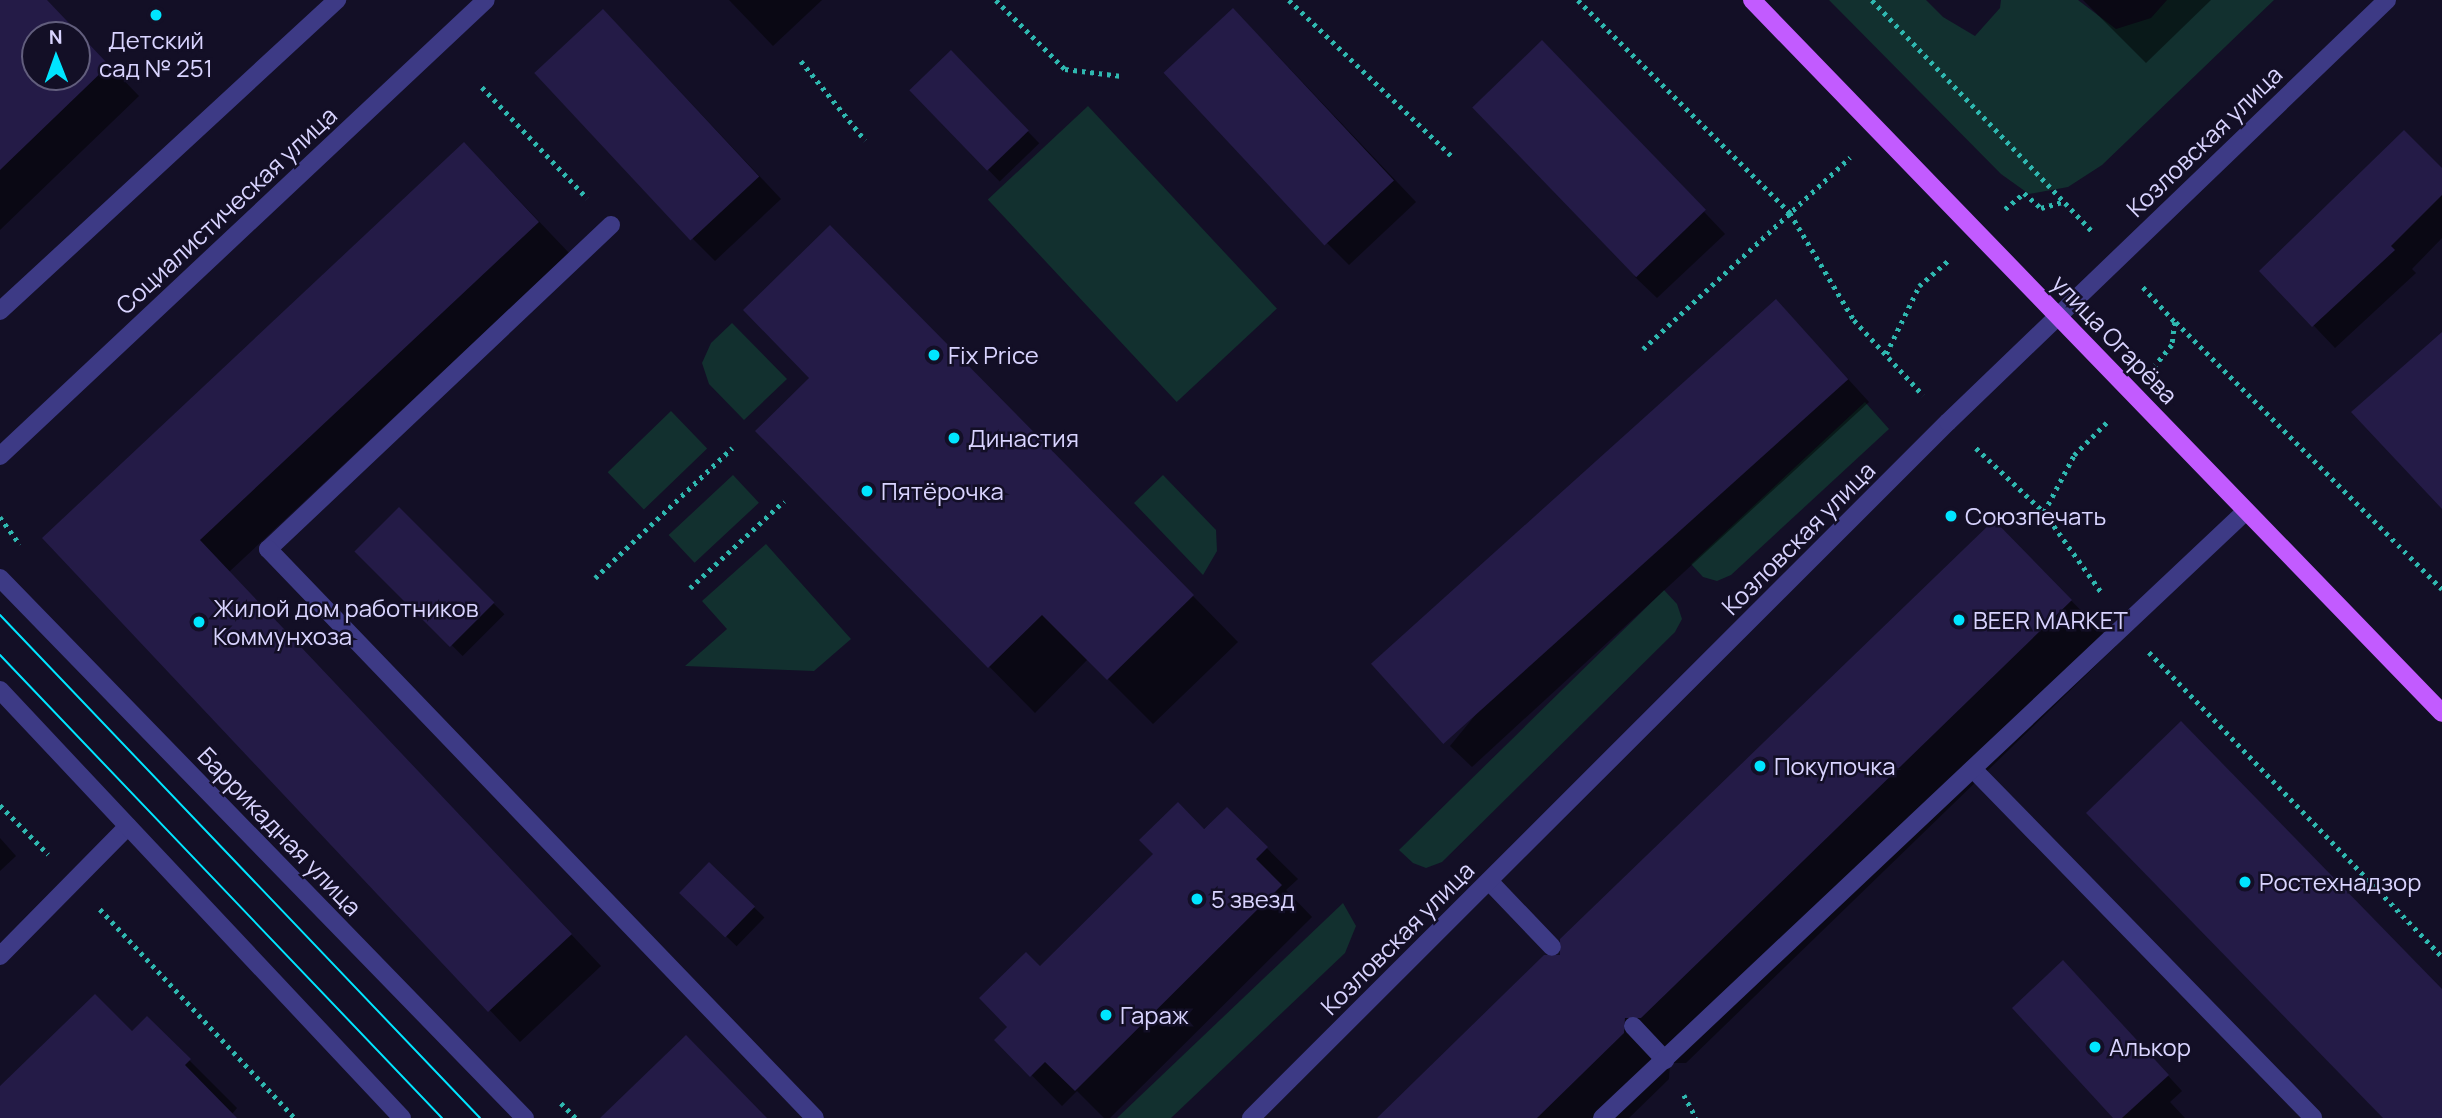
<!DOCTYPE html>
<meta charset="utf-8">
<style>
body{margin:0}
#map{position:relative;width:2442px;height:1118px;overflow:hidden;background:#130f26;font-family:Manrope,sans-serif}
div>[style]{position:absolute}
.green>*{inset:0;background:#12302f;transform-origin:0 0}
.shadow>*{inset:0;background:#0007;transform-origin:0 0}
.building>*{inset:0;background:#241b47;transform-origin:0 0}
.path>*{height:4.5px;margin-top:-2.25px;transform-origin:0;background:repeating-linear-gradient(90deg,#2fb8b0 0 3.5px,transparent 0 8.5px)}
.service>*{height:18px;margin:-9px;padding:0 9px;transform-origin:9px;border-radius:9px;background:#3d3a85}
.tertiary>*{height:18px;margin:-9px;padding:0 9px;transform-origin:9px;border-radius:9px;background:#3d3a85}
.primary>*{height:18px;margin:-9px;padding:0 9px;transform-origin:9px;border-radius:9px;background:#c25bff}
.tram>*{height:2px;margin:-1px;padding:0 1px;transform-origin:1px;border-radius:1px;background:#00e5ff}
.dots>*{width:19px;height:19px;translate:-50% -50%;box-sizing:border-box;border:4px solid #130f26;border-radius:50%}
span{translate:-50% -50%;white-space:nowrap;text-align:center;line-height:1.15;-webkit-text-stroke:5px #130f26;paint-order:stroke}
.poi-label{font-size:24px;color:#d9d4ff}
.left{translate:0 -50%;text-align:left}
.street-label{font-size:24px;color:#d9d4ff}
.north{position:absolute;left:21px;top:21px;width:70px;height:70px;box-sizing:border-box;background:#130f26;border:2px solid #625e7d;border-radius:50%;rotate:359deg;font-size:19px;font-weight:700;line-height:28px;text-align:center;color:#d9d4ff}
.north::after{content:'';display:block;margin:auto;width:24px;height:32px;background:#00e5ff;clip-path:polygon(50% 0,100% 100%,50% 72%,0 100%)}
</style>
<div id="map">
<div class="green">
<i style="clip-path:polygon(1829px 0,1926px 0,1943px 17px,1975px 36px,2000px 8px,2001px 0,2078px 0,2116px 29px,2151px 18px,2167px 0,2274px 0,2102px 165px,2068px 187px,2029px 194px,2001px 174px)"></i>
<i style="left:1088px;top:106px;width:277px;height:137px;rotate:47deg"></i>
<i style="clip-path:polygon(732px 323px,787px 379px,744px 420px,709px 384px,702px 363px,711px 343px)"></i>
<i style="clip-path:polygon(1865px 402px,1889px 429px,1731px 575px,1717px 581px,1703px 577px,1691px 564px)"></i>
<i style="left:671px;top:411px;width:52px;height:88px;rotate:46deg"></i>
<i style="left:733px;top:475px;width:38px;height:88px;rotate:47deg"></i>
<i style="clip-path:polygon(1163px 475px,1216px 530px,1217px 551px,1203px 575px,1134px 503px)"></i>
<i style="clip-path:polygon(766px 544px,851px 639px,814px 671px,685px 666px,727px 629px,702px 601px)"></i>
<i style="clip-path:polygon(1664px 590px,1677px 604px,1682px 619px,1675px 632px,1442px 862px,1426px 868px,1413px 863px,1399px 850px)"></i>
<i style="clip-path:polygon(1343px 903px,1356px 926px,1345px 953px,1171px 1118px,1117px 1118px)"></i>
</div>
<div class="shadow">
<i style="clip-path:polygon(evenodd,0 0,46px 0,139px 96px,0 230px,0 0,35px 35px,77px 35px,77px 77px,35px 77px,35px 35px)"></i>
<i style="clip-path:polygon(729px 0,822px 0,773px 46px)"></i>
<i style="clip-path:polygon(2083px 0,2211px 0,2146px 63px)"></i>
<i style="clip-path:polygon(1255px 32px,1416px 202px,1349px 265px,1327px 243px)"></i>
<i style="clip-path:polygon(625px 33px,781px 199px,715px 261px,693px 239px)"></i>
<i style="left:951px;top:52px;width:127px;height:55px;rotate:46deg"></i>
<i style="clip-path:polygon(1564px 64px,1725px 234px,1657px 298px,1635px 277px)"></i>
<i style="clip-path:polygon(2442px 170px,2442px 238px,2412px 269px,2416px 273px,2335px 348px,2262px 271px)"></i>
<i style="clip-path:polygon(495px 175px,569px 253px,229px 572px,601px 966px,520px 1042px,44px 538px)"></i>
<i style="clip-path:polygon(876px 272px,1238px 642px,1153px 724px,1088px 659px,1035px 713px,757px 431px,812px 378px)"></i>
<i style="clip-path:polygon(1797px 323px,1869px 402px,1472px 767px,1450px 746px)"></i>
<i style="left:399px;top:509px;width:149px;height:59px;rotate:45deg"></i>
<i style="clip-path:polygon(2039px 568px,2116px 646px,1686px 1063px,1670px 1063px,1669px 1079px,1629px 1118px,1379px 1118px,1562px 956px)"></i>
<i style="clip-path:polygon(1227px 809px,1298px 879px,1286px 890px,1312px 917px,1110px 1118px,1104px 1118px,1077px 1091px,1062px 1106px,997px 1040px,1010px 1027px,1040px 968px)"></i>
<i style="clip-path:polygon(0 838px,16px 856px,0 871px)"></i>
<i style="left:709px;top:864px;width:77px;height:40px;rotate:44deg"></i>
<i style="clip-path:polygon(2078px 977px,2182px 1091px,2170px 1102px,2185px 1118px,2115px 1118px)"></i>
<i style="clip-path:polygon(147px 1018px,237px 1108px,232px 1114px,236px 1118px,0 1118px,0 1090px,132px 1033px)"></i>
</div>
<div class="building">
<i style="clip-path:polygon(evenodd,0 0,47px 0,109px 65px,0 170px,0 0,35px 35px,77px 35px,77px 77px,35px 77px,35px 35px)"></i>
<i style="left:1233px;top:8px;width:236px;height:95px;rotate:47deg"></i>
<i style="left:603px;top:9px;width:229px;height:94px;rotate:47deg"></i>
<i style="left:1542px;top:40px;width:236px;height:97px;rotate:46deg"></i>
<i style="left:951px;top:50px;width:112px;height:58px;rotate:46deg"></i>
<i style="clip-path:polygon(2404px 130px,2442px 168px,2442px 195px,2391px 246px,2395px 250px,2312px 327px,2259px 271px)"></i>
<i style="clip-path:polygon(464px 142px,539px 222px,200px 540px,572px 934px,488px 1012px,42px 538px)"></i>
<i style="clip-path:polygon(830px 225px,1194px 595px,1107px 680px,1042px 615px,988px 668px,755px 431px,809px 378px,743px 310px)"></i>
<i style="left:1776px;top:299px;width:108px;height:545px;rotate:48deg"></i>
<i style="clip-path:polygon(2442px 332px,2442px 509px,2351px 412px)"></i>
<i style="left:399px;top:507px;width:135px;height:63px;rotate:45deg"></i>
<i style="clip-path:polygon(1994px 520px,2072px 600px,1902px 765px,1641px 1018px,1625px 1018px,1624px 1033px,1537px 1118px,1377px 1118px,1544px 955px,1560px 955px,1560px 939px)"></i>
<i style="clip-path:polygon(2181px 721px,2442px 989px,2442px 1118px,2383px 1118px,2086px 813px)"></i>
<i style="clip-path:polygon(1178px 802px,1204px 829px,1227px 807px,1268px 847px,1256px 859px,1282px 885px,1075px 1091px,1045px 1062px,1030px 1077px,994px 1040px,1007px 1027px,979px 998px,1026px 952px,1040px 966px,1153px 854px,1139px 840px)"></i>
<i style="left:709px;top:862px;width:64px;height:43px;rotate:44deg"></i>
<i style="clip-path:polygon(2063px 960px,2169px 1075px,2122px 1118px,2113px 1118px,2012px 1008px)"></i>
<i style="clip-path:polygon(95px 994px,132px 1031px,147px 1016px,191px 1059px,185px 1065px,237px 1118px,0 1118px,0 1086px)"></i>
<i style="clip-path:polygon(686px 1035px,767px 1118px,600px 1118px)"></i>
</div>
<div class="path">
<i style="left:996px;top:0;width:98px;rotate:45deg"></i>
<i style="left:1065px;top:69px;width:57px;rotate:7deg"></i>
<i style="left:1289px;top:0;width:227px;rotate:43.8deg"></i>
<i style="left:1578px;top:0;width:301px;rotate:45.1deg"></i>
<i style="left:1790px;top:213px;width:125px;rotate:59.1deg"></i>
<i style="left:1854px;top:320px;width:102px;rotate:47.4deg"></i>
<i style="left:1872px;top:0;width:319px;rotate:46.4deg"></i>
<i style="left:801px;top:61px;width:102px;rotate:51deg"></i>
<i style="left:482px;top:87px;width:153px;rotate:46.6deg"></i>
<i style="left:2005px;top:209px;width:25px;rotate:-40deg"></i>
<i style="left:2024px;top:193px;width:23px;rotate:41deg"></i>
<i style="left:2041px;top:208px;width:25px;rotate:-16deg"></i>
<i style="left:2143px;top:287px;width:47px;rotate:47.6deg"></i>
<i style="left:2175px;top:322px;width:23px;rotate:97deg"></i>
<i style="left:2172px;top:345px;width:26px;rotate:129deg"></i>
<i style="left:2176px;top:322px;width:377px;rotate:45.1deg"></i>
<i style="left:1643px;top:349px;width:282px;rotate:-42.8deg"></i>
<i style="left:1886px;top:354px;width:76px;rotate:-64.1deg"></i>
<i style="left:1919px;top:286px;width:40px;rotate:-41deg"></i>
<i style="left:1976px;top:448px;width:93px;rotate:43.3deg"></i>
<i style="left:2044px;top:512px;width:64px;rotate:-62.2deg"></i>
<i style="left:2074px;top:455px;width:47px;rotate:-45deg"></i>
<i style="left:2044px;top:512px;width:100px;rotate:54.4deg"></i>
<i style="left:0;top:517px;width:34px;rotate:54deg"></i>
<i style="left:595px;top:578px;width:189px;rotate:-43.5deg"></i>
<i style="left:690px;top:588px;width:128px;rotate:-42.8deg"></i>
<i style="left:2149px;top:652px;width:422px;rotate:46.1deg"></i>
<i style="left:0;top:805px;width:69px;rotate:45.6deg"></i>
<i style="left:100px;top:909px;width:286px;rotate:47deg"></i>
<i style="left:1684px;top:1095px;width:26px;rotate:62deg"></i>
<i style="left:561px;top:1103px;width:21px;rotate:45deg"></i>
</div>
<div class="service">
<i style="left:611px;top:225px;width:472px;rotate:136.6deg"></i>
<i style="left:268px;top:549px;width:789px;rotate:46.13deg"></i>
<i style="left:1973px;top:769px;width:487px;rotate:45.7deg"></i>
<i style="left:1489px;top:881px;width:91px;rotate:46.3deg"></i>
<i style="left:0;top:956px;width:182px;rotate:-45.4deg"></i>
<i style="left:1633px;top:1026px;width:47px;rotate:46.7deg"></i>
<i style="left:1602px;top:1118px;width:885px;rotate:-43.31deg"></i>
</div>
<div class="tertiary">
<i style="left:0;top:311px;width:459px;rotate:-42.7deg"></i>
<i style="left:0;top:456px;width:666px;rotate:-43.18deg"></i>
<i style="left:0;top:578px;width:753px;rotate:45.81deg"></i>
<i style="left:0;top:690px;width:587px;rotate:46.79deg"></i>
<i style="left:1251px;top:1118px;width:985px;rotate:-44.96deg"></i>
<i style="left:1948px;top:422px;width:609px;rotate:-43.87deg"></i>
</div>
<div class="primary">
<i style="left:1752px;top:0;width:992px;rotate:45.94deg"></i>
</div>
<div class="tram">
<i style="left:0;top:615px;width:695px;rotate:46.34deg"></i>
<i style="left:0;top:655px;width:640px;rotate:46.33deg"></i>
</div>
<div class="dots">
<i style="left:156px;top:15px;background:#00e5ff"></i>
<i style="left:934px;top:355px;background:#00e5ff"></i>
<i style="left:954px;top:438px;background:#00e5ff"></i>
<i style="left:867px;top:491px;background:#00e5ff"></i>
<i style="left:1951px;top:516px;background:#00e5ff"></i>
<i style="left:1959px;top:620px;background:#00e5ff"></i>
<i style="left:199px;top:622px;background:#00e5ff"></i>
<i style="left:1760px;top:766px;background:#00e5ff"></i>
<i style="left:2245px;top:882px;background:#00e5ff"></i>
<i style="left:1197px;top:899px;background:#00e5ff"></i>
<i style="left:1106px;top:1015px;background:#00e5ff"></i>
<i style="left:2095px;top:1047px;background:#00e5ff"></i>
</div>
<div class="poi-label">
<span style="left:156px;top:54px">Детский<br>сад № 251</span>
<span class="left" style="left:948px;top:355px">Fix Price</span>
<span class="left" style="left:968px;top:438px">Династия</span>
<span class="left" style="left:881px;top:491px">Пятёрочка</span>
<span class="left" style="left:1965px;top:516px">Союзпечать</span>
<span class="left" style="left:213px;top:622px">Жилой дом работников<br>Коммунхоза</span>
<span class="left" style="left:1973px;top:620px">BEER MARKET</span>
<span class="left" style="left:1774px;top:766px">Покупочка</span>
<span class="left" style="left:2259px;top:882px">Ростехнадзор</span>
<span class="left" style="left:1211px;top:899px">5 звезд</span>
<span class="left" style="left:1120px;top:1015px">Гараж</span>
<span class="left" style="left:2109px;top:1047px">Алькор</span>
</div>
<div class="street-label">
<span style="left:2204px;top:141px;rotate:-44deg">Козловская улица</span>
<span style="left:226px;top:210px;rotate:-43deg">Социалистическая улица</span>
<span style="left:2115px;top:339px;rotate:46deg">улица Огарёва</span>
<span style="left:1798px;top:538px;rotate:-45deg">Козловская улица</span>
<span style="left:280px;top:831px;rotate:46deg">Баррикадная улица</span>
<span style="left:1397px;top:938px;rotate:-45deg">Козловская улица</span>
</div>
<div class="north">N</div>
</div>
